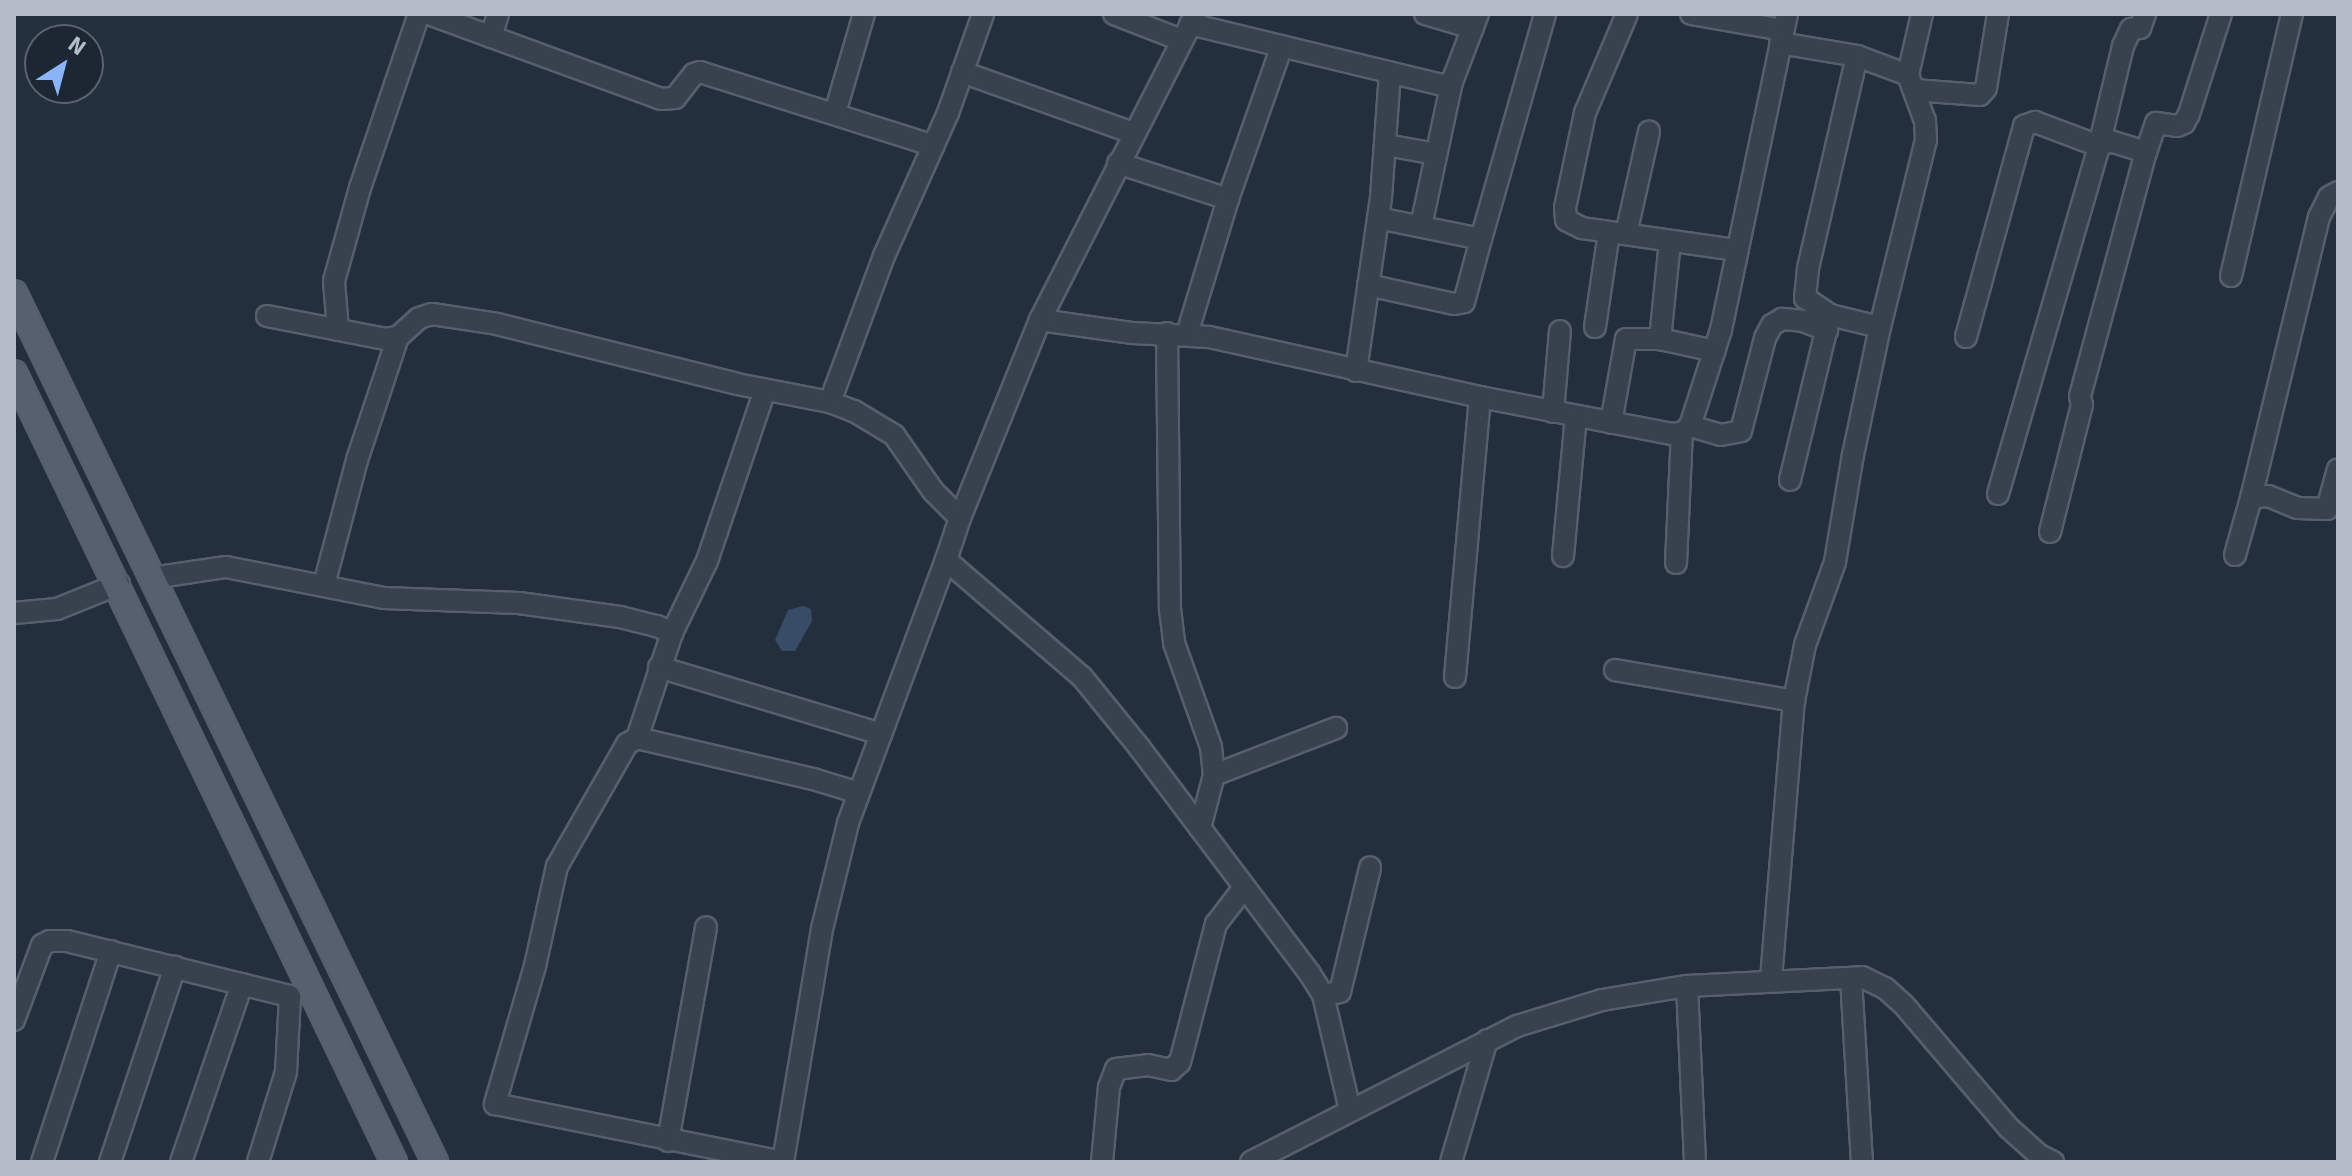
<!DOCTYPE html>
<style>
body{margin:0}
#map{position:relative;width:2352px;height:1176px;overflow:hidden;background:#242f3e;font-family:Signika,sans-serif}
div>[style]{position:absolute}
.water>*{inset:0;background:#394c67}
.roads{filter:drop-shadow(2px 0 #565f6c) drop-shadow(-2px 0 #565f6c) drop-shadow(0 2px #565f6c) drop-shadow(0 -2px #565f6c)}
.minor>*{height:20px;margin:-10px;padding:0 10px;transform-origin:10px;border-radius:10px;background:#38414e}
.major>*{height:24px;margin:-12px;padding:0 12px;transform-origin:12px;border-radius:12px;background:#56606e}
span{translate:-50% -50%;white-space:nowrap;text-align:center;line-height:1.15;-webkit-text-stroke:8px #1d2633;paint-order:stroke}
.frame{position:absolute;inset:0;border:16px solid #b4bcc9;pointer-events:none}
.north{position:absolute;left:24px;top:24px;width:80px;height:80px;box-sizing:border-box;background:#1d2633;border:2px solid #59626f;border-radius:50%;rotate:36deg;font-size:22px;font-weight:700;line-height:32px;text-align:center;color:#b4bcc9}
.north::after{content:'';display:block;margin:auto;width:28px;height:36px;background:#8ab4f8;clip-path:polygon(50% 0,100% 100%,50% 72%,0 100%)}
</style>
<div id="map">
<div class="water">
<i style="clip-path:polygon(803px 606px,811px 609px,812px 621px,795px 651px,782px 651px,775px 640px,788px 610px)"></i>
</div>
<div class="roads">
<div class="minor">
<i style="left:429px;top:14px;width:247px;rotate:20.1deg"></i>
<i style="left:661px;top:99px;width:14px;rotate:-4deg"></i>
<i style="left:675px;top:98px;width:31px;rotate:-52deg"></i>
<i style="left:694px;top:74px;width:6px;rotate:-18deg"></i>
<i style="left:700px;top:72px;width:245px;rotate:17.5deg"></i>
<i style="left:1114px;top:14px;width:72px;rotate:21.2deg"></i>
<i style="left:1425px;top:14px;width:50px;rotate:16.3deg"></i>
<i style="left:1627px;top:14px;width:108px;rotate:113deg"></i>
<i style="left:1585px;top:113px;width:97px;rotate:101.9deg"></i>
<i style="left:1565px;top:208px;width:12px;rotate:85deg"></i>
<i style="left:1566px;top:220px;width:18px;rotate:27deg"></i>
<i style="left:1582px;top:228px;width:157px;rotate:8.1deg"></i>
<i style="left:1691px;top:14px;width:93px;rotate:9.9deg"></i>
<i style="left:1190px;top:24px;width:259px;rotate:13.6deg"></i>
<i style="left:1442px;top:85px;width:10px;rotate:-17deg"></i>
<i style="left:491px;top:37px;width:24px;rotate:-73deg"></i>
<i style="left:1857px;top:56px;width:219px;rotate:103deg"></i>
<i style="left:1808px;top:269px;width:29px;rotate:96deg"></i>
<i style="left:1805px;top:298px;width:30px;rotate:34deg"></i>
<i style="left:1830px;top:315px;width:51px;rotate:13.5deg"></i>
<i style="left:962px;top:72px;width:182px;rotate:19.6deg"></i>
<i style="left:1908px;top:75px;width:63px;rotate:-77.1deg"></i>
<i style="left:1914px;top:90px;width:66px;rotate:4.3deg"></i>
<i style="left:1980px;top:95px;width:9px;rotate:-49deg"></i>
<i style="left:1986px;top:88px;width:75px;rotate:-80.8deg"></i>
<i style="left:835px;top:113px;width:103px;rotate:-73.7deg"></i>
<i style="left:1386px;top:145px;width:51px;rotate:10.2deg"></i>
<i style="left:1118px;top:163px;width:116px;rotate:18.1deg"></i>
<i style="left:1378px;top:218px;width:105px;rotate:11.5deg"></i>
<i style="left:1481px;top:239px;width:234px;rotate:-74.1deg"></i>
<i style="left:1421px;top:226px;width:147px;rotate:-77.9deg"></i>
<i style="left:1452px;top:82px;width:73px;rotate:-69.1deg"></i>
<i style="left:1626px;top:234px;width:105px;rotate:-77.3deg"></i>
<i style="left:1670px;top:241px;width:99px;rotate:95.8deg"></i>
<i style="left:1660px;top:339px;width:56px;rotate:12.3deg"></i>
<i style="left:2231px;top:276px;width:269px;rotate:-76.9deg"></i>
<i style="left:1368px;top:285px;width:88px;rotate:12.5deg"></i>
<i style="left:1454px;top:304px;width:10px;rotate:-11deg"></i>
<i style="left:1464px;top:302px;width:65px;rotate:-74.9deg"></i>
<i style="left:267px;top:316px;width:120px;rotate:11deg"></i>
<i style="left:385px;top:339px;width:13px;rotate:-9deg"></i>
<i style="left:398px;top:337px;width:28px;rotate:-42deg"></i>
<i style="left:419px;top:318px;width:14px;rotate:-17deg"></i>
<i style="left:432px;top:314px;width:66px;rotate:8.7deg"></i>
<i style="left:497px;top:324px;width:247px;rotate:14deg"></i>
<i style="left:737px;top:384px;width:95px;rotate:11deg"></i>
<i style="left:830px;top:402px;width:26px;rotate:21deg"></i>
<i style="left:854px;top:411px;width:47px;rotate:31deg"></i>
<i style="left:894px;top:435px;width:68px;rotate:55.1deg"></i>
<i style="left:933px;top:491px;width:38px;rotate:45deg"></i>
<i style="left:1040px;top:320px;width:94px;rotate:8deg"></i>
<i style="left:1133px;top:333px;width:76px;rotate:3deg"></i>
<i style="left:1209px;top:337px;width:278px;rotate:12.5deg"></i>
<i style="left:1480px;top:397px;width:196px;rotate:10.9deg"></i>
<i style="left:1672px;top:434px;width:10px;rotate:-6deg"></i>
<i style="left:1595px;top:327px;width:96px;rotate:-81.6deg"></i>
<i style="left:338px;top:330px;width:49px;rotate:-94.7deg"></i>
<i style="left:334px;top:281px;width:97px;rotate:-74.4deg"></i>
<i style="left:360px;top:188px;width:184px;rotate:-71.3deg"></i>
<i style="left:1167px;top:333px;width:276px;rotate:89.4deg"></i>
<i style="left:1170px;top:609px;width:34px;rotate:83deg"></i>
<i style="left:1174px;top:643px;width:110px;rotate:70.4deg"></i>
<i style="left:1211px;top:747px;width:28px;rotate:84deg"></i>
<i style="left:1214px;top:775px;width:55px;rotate:104.8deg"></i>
<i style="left:1187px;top:334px;width:141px;rotate:-73.1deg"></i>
<i style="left:1228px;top:199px;width:162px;rotate:-70.6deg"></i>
<i style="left:1966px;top:337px;width:219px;rotate:-74.6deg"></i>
<i style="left:2024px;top:126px;width:12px;rotate:-20deg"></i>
<i style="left:2035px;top:122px;width:68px;rotate:20.6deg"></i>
<i style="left:2099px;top:146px;width:103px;rotate:-76.5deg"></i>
<i style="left:2123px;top:46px;width:19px;rotate:-65deg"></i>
<i style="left:2131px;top:29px;width:9px;rotate:-6deg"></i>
<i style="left:2140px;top:28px;width:15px;rotate:-70deg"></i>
<i style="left:1356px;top:371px;width:175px;rotate:-81.8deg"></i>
<i style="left:1381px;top:198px;width:126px;rotate:-85.9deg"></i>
<i style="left:830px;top:402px;width:156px;rotate:-69.7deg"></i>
<i style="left:884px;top:256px;width:157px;rotate:-65.9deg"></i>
<i style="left:948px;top:113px;width:105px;rotate:-70.5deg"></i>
<i style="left:1553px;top:412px;width:81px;rotate:-85.1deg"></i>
<i style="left:1611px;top:423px;width:85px;rotate:-79.9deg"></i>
<i style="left:1626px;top:339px;width:34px"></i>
<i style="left:1690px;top:426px;width:32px;rotate:16deg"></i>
<i style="left:1721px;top:435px;width:20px;rotate:-11deg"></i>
<i style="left:1741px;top:431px;width:96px;rotate:-75.5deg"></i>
<i style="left:1765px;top:338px;width:15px;rotate:-62deg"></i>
<i style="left:1772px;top:325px;width:12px;rotate:-31deg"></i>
<i style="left:1782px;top:319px;width:21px;rotate:5deg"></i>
<i style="left:1803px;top:321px;width:26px;rotate:21deg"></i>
<i style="left:1790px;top:480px;width:166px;rotate:-76.4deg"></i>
<i style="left:1998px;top:494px;width:362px;rotate:-73.8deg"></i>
<i style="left:2099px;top:146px;width:12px;rotate:-24deg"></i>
<i style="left:2110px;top:141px;width:38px;rotate:17deg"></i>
<i style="left:2251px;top:498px;width:289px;rotate:-76.4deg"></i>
<i style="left:2319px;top:217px;width:22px;rotate:-63deg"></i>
<i style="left:2329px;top:197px;width:10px;rotate:-29deg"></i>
<i style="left:2050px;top:532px;width:131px;rotate:-75.9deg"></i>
<i style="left:2082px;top:405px;width:9px;rotate:-103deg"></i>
<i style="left:2080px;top:396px;width:253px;rotate:-74.9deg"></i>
<i style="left:2146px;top:152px;width:31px;rotate:-71deg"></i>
<i style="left:2156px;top:123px;width:21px;rotate:8deg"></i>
<i style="left:2177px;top:126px;width:8px;rotate:-23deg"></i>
<i style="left:2184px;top:123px;width:10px;rotate:-61deg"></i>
<i style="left:2189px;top:114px;width:105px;rotate:-72.3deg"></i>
<i style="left:2235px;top:555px;width:59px;rotate:-74.3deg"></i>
<i style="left:2251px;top:498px;width:17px;rotate:-7deg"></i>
<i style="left:2268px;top:496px;width:31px;rotate:22deg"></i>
<i style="left:2297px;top:508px;width:30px;rotate:2deg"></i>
<i style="left:2327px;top:509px;width:41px;rotate:-74.6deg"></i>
<i style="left:1563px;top:556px;width:140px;rotate:-84.7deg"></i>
<i style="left:946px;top:560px;width:179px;rotate:40.7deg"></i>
<i style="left:1082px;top:677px;width:90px;rotate:50.8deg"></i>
<i style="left:1139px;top:747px;width:284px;rotate:53deg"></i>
<i style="left:1310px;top:974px;width:25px;rotate:58deg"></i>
<i style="left:1323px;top:995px;width:17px;rotate:-10deg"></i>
<i style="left:1340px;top:992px;width:128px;rotate:-76.4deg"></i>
<i style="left:1676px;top:563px;width:130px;rotate:-87.4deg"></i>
<i style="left:1682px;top:433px;width:11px;rotate:-41deg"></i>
<i style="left:1690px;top:426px;width:101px;rotate:-72.1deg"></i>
<i style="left:1721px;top:330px;width:323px;rotate:-78.2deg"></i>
<i style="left:152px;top:578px;width:75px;rotate:-8.5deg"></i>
<i style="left:226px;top:567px;width:161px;rotate:11.1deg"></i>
<i style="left:384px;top:598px;width:135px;rotate:2.1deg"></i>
<i style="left:519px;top:603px;width:102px;rotate:7.9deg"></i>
<i style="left:620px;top:617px;width:38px;rotate:14deg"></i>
<i style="left:657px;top:626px;width:17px;rotate:25deg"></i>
<i style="left:672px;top:633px;width:111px;rotate:108.4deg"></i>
<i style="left:324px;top:585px;width:129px;rotate:-75.2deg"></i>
<i style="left:357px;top:460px;width:130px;rotate:-71.6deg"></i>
<i style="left:14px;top:613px;width:43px;rotate:-5.3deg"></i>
<i style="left:57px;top:609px;width:67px;rotate:-22deg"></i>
<i style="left:672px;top:633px;width:80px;rotate:-64.1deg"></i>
<i style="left:707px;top:561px;width:181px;rotate:-71.3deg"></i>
<i style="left:659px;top:667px;width:232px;rotate:16.8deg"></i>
<i style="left:1615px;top:670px;width:182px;rotate:9.8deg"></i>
<i style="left:1455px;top:677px;width:281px;rotate:-84.9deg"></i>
<i style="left:1214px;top:775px;width:131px;rotate:-21.1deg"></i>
<i style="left:859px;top:793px;width:48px;rotate:-163.1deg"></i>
<i style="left:813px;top:779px;width:181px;rotate:-166.9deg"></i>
<i style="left:637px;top:738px;width:12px;rotate:149deg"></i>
<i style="left:627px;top:744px;width:141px;rotate:119.8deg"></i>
<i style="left:557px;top:866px;width:102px;rotate:102.4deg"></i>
<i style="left:535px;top:966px;width:144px;rotate:106.2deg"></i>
<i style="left:495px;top:1104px;width:294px;rotate:11.4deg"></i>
<i style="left:783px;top:1162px;width:236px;rotate:-80.5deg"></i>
<i style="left:822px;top:929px;width:109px;rotate:-76.2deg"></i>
<i style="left:848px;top:823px;width:281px;rotate:-69.6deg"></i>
<i style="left:946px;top:560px;width:44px;rotate:-71.6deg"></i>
<i style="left:960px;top:518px;width:214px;rotate:-68deg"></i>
<i style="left:1040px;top:320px;width:343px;rotate:-63deg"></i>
<i style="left:1851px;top:978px;width:184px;rotate:86.6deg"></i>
<i style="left:1771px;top:979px;width:279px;rotate:-85.3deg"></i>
<i style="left:1794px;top:701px;width:57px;rotate:-78.9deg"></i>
<i style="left:1805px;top:645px;width:88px;rotate:-70.1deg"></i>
<i style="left:1835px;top:562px;width:109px;rotate:-80.5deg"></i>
<i style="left:1853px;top:455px;width:131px;rotate:-78.1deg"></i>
<i style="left:1880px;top:327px;width:193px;rotate:-76.2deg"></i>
<i style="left:1926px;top:140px;width:19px;rotate:-93deg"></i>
<i style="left:1925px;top:121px;width:49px;rotate:-110.3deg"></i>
<i style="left:1908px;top:75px;width:54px;rotate:-159.6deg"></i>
<i style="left:1857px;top:56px;width:78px;rotate:-170.4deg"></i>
<i style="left:1687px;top:986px;width:176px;rotate:87.4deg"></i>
<i style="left:1323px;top:995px;width:118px;rotate:76.8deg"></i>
<i style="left:14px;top:1020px;width:80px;rotate:-69.5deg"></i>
<i style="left:42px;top:945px;width:9px;rotate:-27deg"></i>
<i style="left:50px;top:941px;width:17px"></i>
<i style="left:67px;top:941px;width:230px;rotate:13.9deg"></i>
<i style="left:290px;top:996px;width:76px;rotate:93deg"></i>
<i style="left:286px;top:1072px;width:94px;rotate:107.3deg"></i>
<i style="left:668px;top:1141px;width:217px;rotate:-79.9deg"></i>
<i style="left:42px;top:1162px;width:222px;rotate:-71.9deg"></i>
<i style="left:110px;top:1162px;width:206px;rotate:-71.6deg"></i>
<i style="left:181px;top:1162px;width:188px;rotate:-71.1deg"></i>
<i style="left:1102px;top:1162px;width:75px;rotate:-84.7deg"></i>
<i style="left:1109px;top:1087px;width:19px;rotate:-69deg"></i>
<i style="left:1116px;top:1069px;width:32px;rotate:-7deg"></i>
<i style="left:1148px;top:1065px;width:24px;rotate:12deg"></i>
<i style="left:1171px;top:1070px;width:12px;rotate:-42deg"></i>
<i style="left:1180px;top:1062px;width:143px;rotate:-75.4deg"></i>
<i style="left:1216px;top:924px;width:44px;rotate:-52.4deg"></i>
<i style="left:1251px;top:1162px;width:299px;rotate:-27.1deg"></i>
<i style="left:1517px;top:1026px;width:89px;rotate:-17deg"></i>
<i style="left:1602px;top:1000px;width:86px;rotate:-9.4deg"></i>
<i style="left:1687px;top:986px;width:175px;rotate:-2.9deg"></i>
<i style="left:1862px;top:977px;width:25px;rotate:26deg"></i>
<i style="left:1885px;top:988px;width:24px;rotate:42deg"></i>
<i style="left:1903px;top:1004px;width:163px;rotate:49.5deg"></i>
<i style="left:2009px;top:1128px;width:40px;rotate:42deg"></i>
<i style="left:2039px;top:1155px;width:16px;rotate:27deg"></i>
<i style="left:1451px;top:1162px;width:127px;rotate:-73.6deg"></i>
</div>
<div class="major">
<i style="left:14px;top:293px;width:966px;rotate:64.15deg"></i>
<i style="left:14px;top:373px;width:876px;rotate:64.28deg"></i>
</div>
</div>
<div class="frame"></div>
<div class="north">N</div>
</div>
